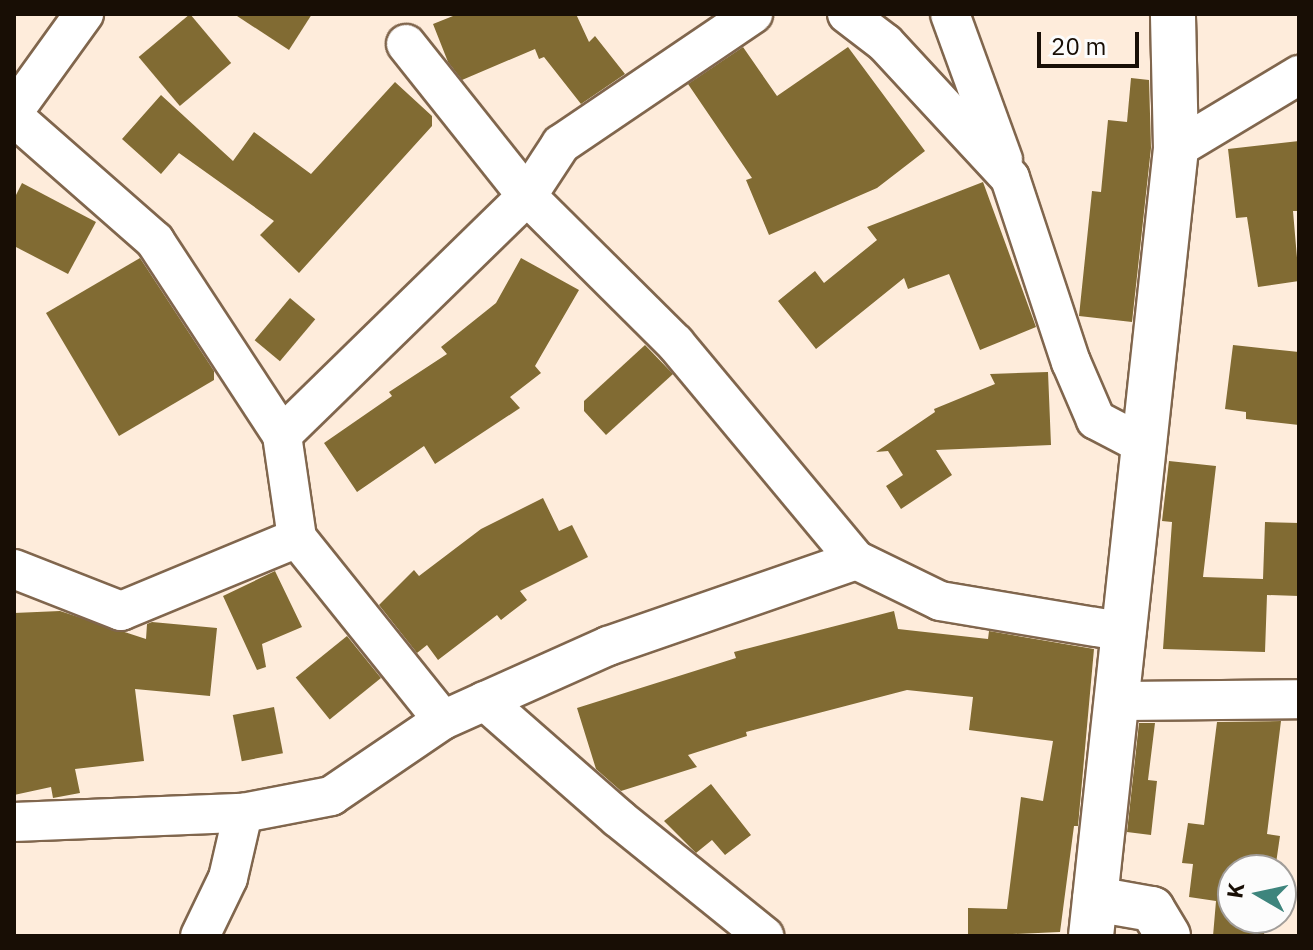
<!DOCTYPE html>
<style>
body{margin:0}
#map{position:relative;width:1313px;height:950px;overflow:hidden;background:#feecdb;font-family:"IBM Plex Sans",sans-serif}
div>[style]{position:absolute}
.building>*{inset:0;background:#816b33;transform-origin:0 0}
.roads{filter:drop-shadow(2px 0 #80664d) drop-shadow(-2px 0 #80664d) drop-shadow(0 2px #80664d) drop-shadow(0 -2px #80664d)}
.minor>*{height:38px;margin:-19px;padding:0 19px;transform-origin:19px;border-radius:19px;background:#fff}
.tertiary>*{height:44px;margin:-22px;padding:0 22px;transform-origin:22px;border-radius:22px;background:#fff}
span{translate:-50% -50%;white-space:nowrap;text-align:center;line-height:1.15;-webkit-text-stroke:7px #fcfcfc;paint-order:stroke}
.frame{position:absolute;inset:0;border:16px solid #180e05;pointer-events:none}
.north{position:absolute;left:1217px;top:854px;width:80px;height:80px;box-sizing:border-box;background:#fcfcfc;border:2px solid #a19d99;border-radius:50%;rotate:279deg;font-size:22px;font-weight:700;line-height:32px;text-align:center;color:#180e05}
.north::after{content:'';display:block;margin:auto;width:28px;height:36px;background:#3e857d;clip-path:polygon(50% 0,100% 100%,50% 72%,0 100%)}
.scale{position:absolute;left:1037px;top:32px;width:102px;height:36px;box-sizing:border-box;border:4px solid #180e05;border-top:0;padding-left:10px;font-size:24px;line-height:28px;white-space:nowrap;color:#180e05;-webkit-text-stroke:6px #fcfcfc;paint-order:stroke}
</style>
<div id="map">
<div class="building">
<i style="left:190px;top:14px;width:64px;height:67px;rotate:50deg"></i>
<i style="clip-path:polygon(234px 14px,312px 14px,289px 50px)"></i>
<i style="clip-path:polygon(458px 14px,576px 14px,589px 42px,595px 36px,625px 74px,581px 104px,544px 57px,539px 59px,535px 49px,462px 80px,448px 62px,433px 24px)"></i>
<i style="clip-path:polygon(743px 47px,777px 96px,848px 47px,925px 151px,877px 188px,769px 235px,746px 180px,752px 178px,688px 84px)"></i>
<i style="clip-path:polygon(1131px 78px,1149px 80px,1151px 148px,1132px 322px,1079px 316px,1092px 191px,1101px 192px,1108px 120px,1127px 122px)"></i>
<i style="clip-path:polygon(395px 82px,432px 116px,432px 126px,299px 273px,260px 235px,274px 221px,179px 153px,161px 174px,122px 139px,161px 95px,233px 161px,254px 132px,311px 174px)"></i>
<i style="clip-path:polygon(1299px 141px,1299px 211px,1293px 211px,1299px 281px,1258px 287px,1247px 217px,1236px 218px,1228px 149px)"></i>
<i style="clip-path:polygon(983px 182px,1036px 327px,980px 350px,949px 274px,908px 289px,904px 278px,816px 349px,778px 301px,815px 271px,824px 283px,877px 240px,867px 227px)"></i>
<i style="clip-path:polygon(22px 183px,96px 222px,68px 274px,14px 246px,14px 199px)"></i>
<i style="clip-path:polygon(140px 258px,214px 371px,214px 380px,119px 436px,46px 313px)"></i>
<i style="clip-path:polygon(521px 258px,579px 290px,535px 366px,541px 373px,510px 397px,520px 408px,435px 464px,424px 446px,357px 492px,324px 443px,392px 396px,389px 392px,447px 354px,441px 347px,496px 303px)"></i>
<i style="left:290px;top:298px;width:33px;height:55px;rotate:40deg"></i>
<i style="clip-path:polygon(645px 345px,673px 374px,606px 435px,584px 411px,584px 401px)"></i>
<i style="clip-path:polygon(1233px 345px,1299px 352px,1299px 425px,1246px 419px,1246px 412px,1225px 409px)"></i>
<i style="clip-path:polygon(1048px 372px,1051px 445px,936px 450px,952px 475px,901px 509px,886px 486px,903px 475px,888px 451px,876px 452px,935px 412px,934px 409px,995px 384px,990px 374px)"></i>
<i style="clip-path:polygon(1169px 461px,1216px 466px,1203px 577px,1263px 579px,1265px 522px,1299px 523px,1299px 596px,1267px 595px,1265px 652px,1163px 649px,1172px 522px,1162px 521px)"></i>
<i style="clip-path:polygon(543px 498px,559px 531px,572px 525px,588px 557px,520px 591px,527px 600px,501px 620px,497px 615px,438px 660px,427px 645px,417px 653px,379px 605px,414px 570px,419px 576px,481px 529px)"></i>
<i style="clip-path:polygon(275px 571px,302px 627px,262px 644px,266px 667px,257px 670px,223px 596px)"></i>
<i style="clip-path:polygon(60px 611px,146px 639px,147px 624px,152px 622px,217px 628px,210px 696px,135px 689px,144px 761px,75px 769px,80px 793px,53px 798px,51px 787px,14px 795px,14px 613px)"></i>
<i style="clip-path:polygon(894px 611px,898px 629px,988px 639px,989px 631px,1094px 649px,1078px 826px,1074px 826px,1060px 932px,968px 936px,968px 908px,1007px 909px,1021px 797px,1043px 801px,1053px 741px,969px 730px,973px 697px,907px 690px,746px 732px,747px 736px,688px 755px,697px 767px,621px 791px,596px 769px,577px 708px,736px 658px,734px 652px)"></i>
<i style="left:347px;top:636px;width:54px;height:66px;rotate:51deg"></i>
<i style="left:274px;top:707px;width:47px;height:42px;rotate:79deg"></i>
<i style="clip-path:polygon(1281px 721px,1267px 834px,1280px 836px,1275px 870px,1233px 870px,1233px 918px,1265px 918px,1264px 936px,1213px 936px,1216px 901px,1189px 897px,1193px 864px,1182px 863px,1188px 823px,1204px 825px,1217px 722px)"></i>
<i style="clip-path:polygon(1139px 723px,1155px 723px,1148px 780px,1157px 781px,1151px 835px,1127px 832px)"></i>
<i style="clip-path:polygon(711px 784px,751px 835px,725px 855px,712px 840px,696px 853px,664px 821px)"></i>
</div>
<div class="roads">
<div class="minor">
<i style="left:847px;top:14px;width:48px;rotate:37.3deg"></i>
<i style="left:885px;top:43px;width:184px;rotate:47.2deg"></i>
<i style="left:1010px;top:178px;width:194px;rotate:71.7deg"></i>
<i style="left:1071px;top:362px;width:63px;rotate:66.7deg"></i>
<i style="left:1096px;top:420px;width:56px;rotate:27.5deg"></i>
<i style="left:950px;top:14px;width:155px;rotate:70deg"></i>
<i style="left:406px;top:44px;width:194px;rotate:51.5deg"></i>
<i style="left:527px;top:196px;width:209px;rotate:44.8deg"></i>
<i style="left:675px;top:343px;width:283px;rotate:50.2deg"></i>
<i style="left:14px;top:111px;width:120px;rotate:-54.2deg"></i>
<i style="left:14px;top:117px;width:188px;rotate:41.3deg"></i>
<i style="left:155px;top:241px;width:232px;rotate:56.8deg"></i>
<i style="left:1176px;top:149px;width:144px;rotate:-31deg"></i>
<i style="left:297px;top:538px;width:233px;rotate:51.3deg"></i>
<i style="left:14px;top:569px;width:115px;rotate:21.4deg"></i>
<i style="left:121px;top:611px;width:191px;rotate:-22.5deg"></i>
<i style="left:297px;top:538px;width:104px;rotate:-98.3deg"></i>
<i style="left:282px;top:435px;width:342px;rotate:-44.3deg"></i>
<i style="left:527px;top:196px;width:62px;rotate:-56.8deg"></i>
<i style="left:561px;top:144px;width:232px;rotate:-34.1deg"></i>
<i style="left:485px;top:701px;width:177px;rotate:41.3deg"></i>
<i style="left:618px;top:818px;width:188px;rotate:38.9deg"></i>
<i style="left:1119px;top:701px;width:180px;rotate:-0.6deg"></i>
<i style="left:14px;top:822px;width:229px;rotate:-2.3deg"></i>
<i style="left:243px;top:813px;width:90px;rotate:-10.9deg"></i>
<i style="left:331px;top:796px;width:135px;rotate:-34.2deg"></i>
<i style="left:443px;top:720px;width:46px;rotate:-24.3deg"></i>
<i style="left:485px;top:701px;width:135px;rotate:-24.1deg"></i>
<i style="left:608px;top:646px;width:262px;rotate:-19.1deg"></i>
<i style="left:856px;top:560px;width:93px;rotate:26deg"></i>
<i style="left:940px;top:601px;width:189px;rotate:9.5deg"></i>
<i style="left:200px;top:936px;width:64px;rotate:-64.2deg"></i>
<i style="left:228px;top:878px;width:67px;rotate:-77deg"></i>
</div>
<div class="tertiary">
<i style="left:1095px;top:899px;width:58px;rotate:10deg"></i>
<i style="left:1152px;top:909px;width:31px;rotate:59deg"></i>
<i style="left:1091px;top:936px;width:792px;rotate:-83.84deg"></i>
<i style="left:1176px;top:149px;width:135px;rotate:-91.3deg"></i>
</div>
</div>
<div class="frame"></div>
<div class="north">K</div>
<div class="scale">20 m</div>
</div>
